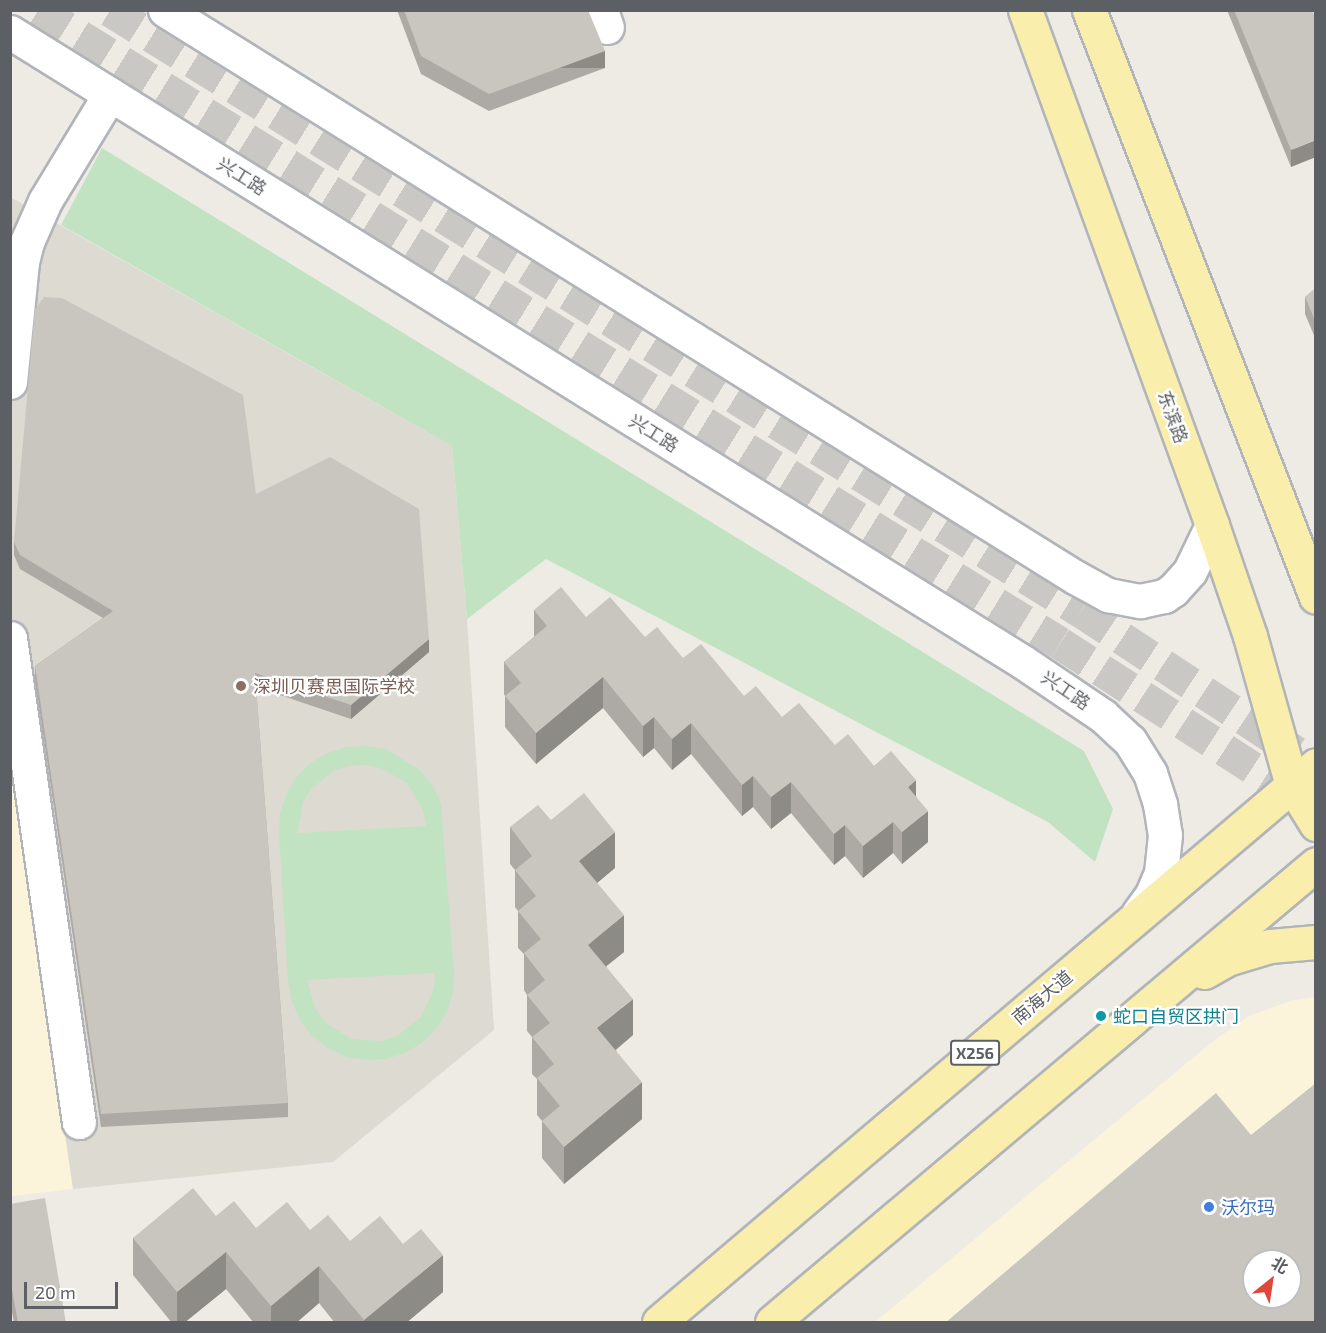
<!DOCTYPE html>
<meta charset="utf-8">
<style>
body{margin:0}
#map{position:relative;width:1326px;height:1333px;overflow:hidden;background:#edebe4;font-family:"Exo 2","Noto Sans SC",sans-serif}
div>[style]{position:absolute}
.commercial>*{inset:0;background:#fbf4da}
.education>*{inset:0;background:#dddad2}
.green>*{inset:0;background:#c2e3c2}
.highway-tunnel>*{height:33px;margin-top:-16.5px;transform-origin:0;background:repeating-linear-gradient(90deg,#c9c8c4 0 33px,transparent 0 49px)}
.roads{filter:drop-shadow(2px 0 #b1b4b8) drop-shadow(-2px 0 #b1b4b8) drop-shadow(0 2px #b1b4b8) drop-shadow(0 -2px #b1b4b8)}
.minor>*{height:33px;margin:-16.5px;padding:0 16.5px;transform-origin:16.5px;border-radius:16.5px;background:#fff}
.major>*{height:33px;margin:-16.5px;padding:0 16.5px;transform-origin:16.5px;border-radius:16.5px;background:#faeeac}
.wall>*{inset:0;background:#adaaa5}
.shaded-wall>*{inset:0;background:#8d8b86;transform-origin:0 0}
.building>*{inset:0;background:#c9c6c0}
.dots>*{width:16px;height:16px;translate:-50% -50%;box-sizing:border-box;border:3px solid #fff;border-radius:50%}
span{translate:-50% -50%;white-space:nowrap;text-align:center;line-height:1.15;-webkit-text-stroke:4.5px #fff;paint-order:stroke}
.shield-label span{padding:2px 4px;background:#fff;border:2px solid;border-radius:4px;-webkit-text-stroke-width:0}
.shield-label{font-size:16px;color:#5c5f63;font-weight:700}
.street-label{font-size:18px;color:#5c5f63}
.education-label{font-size:18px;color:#785e54}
.left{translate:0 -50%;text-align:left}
.culture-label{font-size:18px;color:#0d838f}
.shop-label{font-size:18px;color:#366cbe}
.frame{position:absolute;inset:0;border:12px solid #5c5f63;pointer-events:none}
.north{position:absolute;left:1242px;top:1249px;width:60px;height:60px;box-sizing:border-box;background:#fff;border:2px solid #bebfc1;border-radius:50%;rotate:30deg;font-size:16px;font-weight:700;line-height:24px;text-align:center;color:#5c5f63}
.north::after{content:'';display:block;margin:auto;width:21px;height:27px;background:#de4739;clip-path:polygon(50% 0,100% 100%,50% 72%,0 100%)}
.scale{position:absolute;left:24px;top:1282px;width:94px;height:27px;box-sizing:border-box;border:3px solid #5c5f63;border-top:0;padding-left:8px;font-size:18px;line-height:21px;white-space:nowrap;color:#5c5f63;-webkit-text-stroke:4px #fff;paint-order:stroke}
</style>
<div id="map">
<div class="commercial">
<i style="clip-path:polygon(10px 754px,73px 1189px,11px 1196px,10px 1196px)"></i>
<i style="clip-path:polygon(evenodd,1315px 997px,1315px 1322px,875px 1322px,1212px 1042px,1249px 1016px,1294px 1000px,1315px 997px,1254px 1261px,1290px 1261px,1290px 1297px,1254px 1297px,1254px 1261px)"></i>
</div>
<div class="education">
<i style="clip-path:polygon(10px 197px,452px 446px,467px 619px,494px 1030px,333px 1162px,73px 1189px,10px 754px)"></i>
</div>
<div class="green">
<i style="clip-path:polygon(102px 148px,1084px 751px,1113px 809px,1095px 862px,1048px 822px,546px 559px,467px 619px,452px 446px,61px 225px)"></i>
<i style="clip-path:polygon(evenodd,367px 746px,386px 749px,420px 770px,433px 786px,441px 804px,454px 973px,453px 993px,447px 1012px,436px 1029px,422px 1043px,405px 1053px,386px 1059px,366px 1060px,346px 1057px,328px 1048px,312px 1036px,300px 1020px,292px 1002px,288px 982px,279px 833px,280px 813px,286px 795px,296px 777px,310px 763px,327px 753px,347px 747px,367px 746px,365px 765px,380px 768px,407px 783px,423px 810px,426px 826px,298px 833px,303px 802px,311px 789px,335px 770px,350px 766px,365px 765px,367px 746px,435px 973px,434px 989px,421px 1017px,397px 1036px,382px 1041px,352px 1039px,326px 1023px,316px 1010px,307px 980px,435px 973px)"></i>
</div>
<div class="highway-tunnel">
<i style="left:38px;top:10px;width:1202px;rotate:31.77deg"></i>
<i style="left:1060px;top:643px;width:297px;rotate:32.9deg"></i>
<i style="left:110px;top:10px;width:1142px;rotate:31.76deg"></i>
<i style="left:1081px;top:611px;width:257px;rotate:33.3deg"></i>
</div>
<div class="roads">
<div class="minor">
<i style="left:165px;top:10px;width:1072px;rotate:31.93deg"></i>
<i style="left:1075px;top:577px;width:38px;rotate:29deg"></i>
<i style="left:1108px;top:595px;width:33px;rotate:11deg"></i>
<i style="left:1140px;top:601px;width:25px;rotate:-12deg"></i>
<i style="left:1164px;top:596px;width:11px;rotate:-34deg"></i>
<i style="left:1173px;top:590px;width:25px;rotate:-48deg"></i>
<i style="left:1190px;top:571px;width:51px;rotate:-64.4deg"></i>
<i style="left:601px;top:10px;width:18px;rotate:71deg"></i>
<i style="left:10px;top:32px;width:1193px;rotate:31.88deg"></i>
<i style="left:1023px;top:662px;width:97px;rotate:34deg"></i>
<i style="left:1103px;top:716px;width:37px;rotate:43deg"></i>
<i style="left:1130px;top:741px;width:38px;rotate:58deg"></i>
<i style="left:1150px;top:773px;width:33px;rotate:72deg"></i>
<i style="left:1160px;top:804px;width:31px;rotate:81deg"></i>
<i style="left:1165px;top:835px;width:38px;rotate:96deg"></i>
<i style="left:1161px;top:873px;width:25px;rotate:113deg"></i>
<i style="left:1151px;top:896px;width:22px;rotate:126deg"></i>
<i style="left:10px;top:382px;width:121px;rotate:-84.3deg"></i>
<i style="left:22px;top:262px;width:21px;rotate:-76deg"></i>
<i style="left:27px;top:242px;width:45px;rotate:-66.3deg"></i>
<i style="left:45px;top:201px;width:125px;rotate:-58.7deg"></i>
<i style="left:10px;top:638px;width:489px;rotate:81.9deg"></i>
</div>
<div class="major">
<i style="left:1025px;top:10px;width:548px;rotate:70.04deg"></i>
<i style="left:1212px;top:525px;width:117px;rotate:71.1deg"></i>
<i style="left:1250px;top:636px;width:155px;rotate:74.3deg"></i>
<i style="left:1292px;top:785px;width:46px;rotate:58.4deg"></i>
<i style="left:1089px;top:10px;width:629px;rotate:68.86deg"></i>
<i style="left:1204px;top:972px;width:26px;rotate:-29deg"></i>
<i style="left:1227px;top:959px;width:45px;rotate:-16.8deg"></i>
<i style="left:1270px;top:946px;width:46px;rotate:-5deg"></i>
<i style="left:659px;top:1322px;width:861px;rotate:-40.29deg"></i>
<i style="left:772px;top:1322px;width:711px;rotate:-40.09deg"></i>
</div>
</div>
<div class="wall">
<i style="clip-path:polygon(397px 10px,588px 10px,605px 68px,489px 111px,421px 74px)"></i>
<i style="clip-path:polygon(1227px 10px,1312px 10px,1291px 167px)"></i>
<i style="clip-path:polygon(1316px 288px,1316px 340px,1305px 314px,1305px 297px)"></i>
<i style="clip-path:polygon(256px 494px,429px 652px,351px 719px,256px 687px,288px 1103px,288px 1117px,101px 1127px,35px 679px,35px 666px,103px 618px,20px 569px,14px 555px,14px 542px)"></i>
<i style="clip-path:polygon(534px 610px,586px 617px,645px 637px,683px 658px,744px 696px,782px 717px,874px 766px,916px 796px,928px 842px,902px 864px,893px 853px,863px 878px,845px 856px,834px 865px,791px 813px,771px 829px,753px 807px,742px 816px,691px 754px,672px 770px,654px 748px,643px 757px,603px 708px,536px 764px,505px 727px,505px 696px,504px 694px,504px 662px,534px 637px)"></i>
<i style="clip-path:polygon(551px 820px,615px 868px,597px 883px,624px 952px,606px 966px,633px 1035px,616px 1050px,642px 1119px,564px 1184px,542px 1158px,542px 1121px,537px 1115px,537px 1079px,532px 1074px,532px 1037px,527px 1031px,527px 995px,524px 990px,524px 954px,518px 948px,518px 911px,515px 907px,515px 870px,510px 864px,510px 827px)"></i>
<i style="clip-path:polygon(10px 1204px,66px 1323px,14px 1323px,10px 1302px)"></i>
<i style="clip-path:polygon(216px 1216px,256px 1228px,310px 1230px,350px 1241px,443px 1292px,406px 1323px,335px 1323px,319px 1303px,296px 1323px,254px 1323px,226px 1289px,184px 1323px,172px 1323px,133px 1275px,133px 1238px)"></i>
</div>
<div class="shaded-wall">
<i style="left:605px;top:51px;width:17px;height:124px;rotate:90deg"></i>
<i style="clip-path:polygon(1316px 140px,1316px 157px,1291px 167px,1291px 150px)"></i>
<i style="clip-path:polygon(429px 639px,429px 652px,351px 719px,351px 705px)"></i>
<i style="clip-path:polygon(603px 677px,603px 708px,536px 764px,536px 733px)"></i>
<i style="clip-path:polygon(654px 717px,654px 748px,643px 757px,643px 726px)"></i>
<i style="clip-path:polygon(691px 723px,691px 754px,672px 770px,672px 739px)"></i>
<i style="clip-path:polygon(753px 776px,753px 807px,742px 816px,742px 785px)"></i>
<i style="clip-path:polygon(916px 780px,916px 812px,908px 787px)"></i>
<i style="clip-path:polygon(791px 782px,791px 813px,771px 829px,771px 797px)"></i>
<i style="clip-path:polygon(928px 811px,928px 842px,902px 864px,902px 832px)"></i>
<i style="clip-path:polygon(893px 822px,893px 853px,863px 878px,863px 846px)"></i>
<i style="clip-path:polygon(845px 825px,845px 856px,834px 865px,834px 834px)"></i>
<i style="clip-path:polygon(615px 832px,615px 868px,579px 898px,579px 861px)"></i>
<i style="clip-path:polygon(624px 915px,624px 952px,588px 981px,588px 945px)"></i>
<i style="clip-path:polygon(633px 999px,633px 1035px,597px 1065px,597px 1028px)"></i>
<i style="clip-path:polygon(642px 1082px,642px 1119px,564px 1184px,564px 1147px)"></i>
<i style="clip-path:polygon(226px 1252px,226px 1289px,184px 1323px,177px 1323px,177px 1292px)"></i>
<i style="clip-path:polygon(443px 1255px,443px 1292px,406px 1323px,364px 1323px,364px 1320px)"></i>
<i style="clip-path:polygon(319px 1266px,319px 1303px,296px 1323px,271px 1323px,271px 1306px)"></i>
</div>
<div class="building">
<i style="clip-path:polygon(404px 10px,588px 10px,605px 51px,489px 94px,421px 56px)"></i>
<i style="clip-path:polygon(1234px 10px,1312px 10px,1316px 19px,1316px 140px,1291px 150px)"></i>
<i style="clip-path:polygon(1316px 288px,1316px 323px,1305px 297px)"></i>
<i style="clip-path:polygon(44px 297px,62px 298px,243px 395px,256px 494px,330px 457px,419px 509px,429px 639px,351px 705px,255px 673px,288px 1103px,101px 1114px,35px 666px,113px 611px,20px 555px,14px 542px,35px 309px)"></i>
<i style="clip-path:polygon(561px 587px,586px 617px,610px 597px,645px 637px,657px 627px,683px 658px,701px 644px,744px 696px,756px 686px,782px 717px,799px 703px,835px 745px,848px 734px,874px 766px,891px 751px,916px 780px,908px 787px,928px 811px,902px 832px,893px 822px,863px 846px,845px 825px,834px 834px,791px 782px,771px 797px,753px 776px,742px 785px,691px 723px,672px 739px,654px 717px,643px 726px,603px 677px,536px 733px,505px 696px,521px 683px,504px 662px,547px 626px,534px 610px)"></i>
<i style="clip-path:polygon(584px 793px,615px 832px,579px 861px,624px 915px,588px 945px,633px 999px,597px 1028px,642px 1082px,564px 1147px,542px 1121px,560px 1106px,537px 1078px,554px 1064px,532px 1037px,550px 1023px,527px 995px,545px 980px,524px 953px,541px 939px,518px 911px,536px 896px,515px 870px,532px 856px,510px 827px,538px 805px,551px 820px)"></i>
<i style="clip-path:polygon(evenodd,1316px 1083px,1316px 1323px,945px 1323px,1216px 1093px,1251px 1135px,1316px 1083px,1254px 1261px,1290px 1261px,1290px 1297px,1254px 1297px,1254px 1261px)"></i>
<i style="clip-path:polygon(193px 1188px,216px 1216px,234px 1201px,256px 1228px,287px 1202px,310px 1230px,328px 1215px,350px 1241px,380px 1216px,403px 1244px,421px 1229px,443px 1255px,364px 1320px,319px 1266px,271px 1306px,226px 1252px,177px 1292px,133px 1238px)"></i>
<i style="clip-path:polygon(45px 1198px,66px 1323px,18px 1323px,10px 1278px,10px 1204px)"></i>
</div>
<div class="dots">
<i style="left:241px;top:686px;background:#8d6e63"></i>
<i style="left:1101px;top:1016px;background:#0f9aa8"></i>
<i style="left:1209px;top:1207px;background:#3f7fe0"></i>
</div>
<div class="shield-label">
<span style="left:975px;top:1053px">X256</span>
</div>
<div class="street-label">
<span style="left:242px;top:176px;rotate:32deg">兴工路</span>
<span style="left:1173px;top:417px;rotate:70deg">东滨路</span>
<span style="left:654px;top:433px;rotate:32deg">兴工路</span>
<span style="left:1066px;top:690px;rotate:34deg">兴工路</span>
<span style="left:1042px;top:997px;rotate:-40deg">南海大道</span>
</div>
<div class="education-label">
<span class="left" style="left:253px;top:686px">深圳贝赛思国际学校</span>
</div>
<div class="culture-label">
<span class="left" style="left:1113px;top:1016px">蛇口自贸区拱门</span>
</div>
<div class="shop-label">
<span class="left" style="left:1221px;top:1207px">沃尔玛</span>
</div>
<div class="frame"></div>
<div class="north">北</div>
<div class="scale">20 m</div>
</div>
